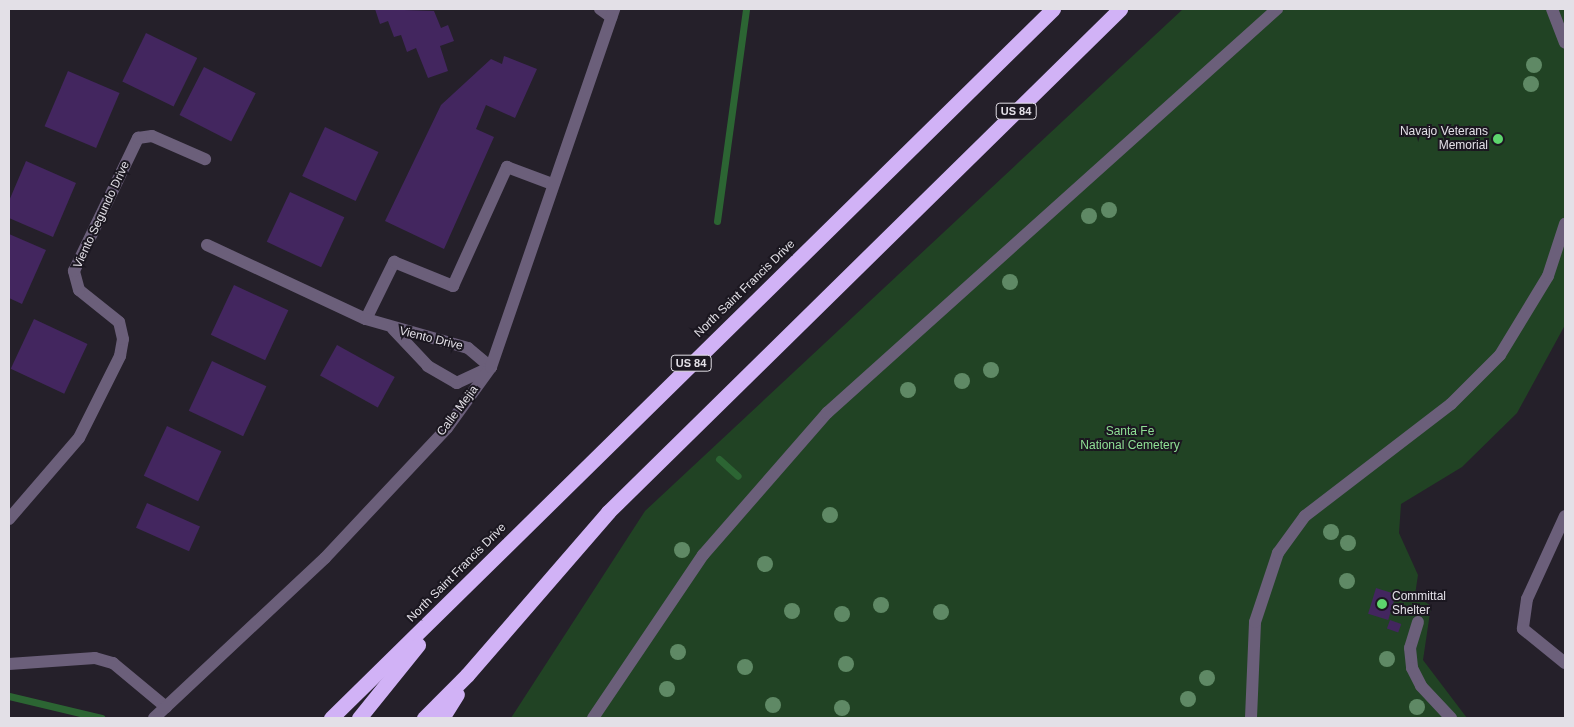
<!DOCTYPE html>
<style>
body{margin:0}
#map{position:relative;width:1574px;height:727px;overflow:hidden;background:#25202a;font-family:Arial,sans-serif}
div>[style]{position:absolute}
.green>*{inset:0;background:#214324}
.stream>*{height:7px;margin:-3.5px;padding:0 3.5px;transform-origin:3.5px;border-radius:3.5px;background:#2c6533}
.building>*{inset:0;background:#43265f;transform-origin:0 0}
.lane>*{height:12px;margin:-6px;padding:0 6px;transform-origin:6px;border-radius:6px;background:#6b5f7a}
.street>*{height:12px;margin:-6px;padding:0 6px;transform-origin:6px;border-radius:6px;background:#6b5f7a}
.highway>*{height:15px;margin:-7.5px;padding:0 7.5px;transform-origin:7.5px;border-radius:7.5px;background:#d1b2f6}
.trees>*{width:16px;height:16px;margin:-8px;border-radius:50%;background:#5f8965}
.dots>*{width:14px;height:14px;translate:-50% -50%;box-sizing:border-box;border:2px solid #1b1720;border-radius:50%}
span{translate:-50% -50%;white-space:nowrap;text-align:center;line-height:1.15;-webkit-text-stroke:4px #1b1720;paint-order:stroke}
.shield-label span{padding:1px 4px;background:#1b1720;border:1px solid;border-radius:4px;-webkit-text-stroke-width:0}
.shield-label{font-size:11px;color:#e3e0e7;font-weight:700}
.poi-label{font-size:12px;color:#e3e0e7}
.right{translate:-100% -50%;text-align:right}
.left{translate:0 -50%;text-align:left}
.street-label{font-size:12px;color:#e3e0e7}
.park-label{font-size:12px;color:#8fdf95}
.frame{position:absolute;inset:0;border:10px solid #e3e0e7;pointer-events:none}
</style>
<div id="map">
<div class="green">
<i style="clip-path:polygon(1183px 9px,1565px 9px,1565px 325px,1517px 413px,1462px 467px,1401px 504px,1399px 533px,1418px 575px,1415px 595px,1431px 606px,1423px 660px,1467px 718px,511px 718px,645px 511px)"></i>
</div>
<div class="stream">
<i style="left:717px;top:221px;width:214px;rotate:-82.2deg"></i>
<i style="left:719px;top:459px;width:25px;rotate:42deg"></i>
<i style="left:9px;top:696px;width:95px;rotate:13.4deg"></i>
</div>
<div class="building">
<i style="clip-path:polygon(375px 9px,434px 11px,441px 28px,448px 25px,454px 41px,440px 46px,448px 71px,428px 78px,416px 48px,407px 52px,401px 35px,394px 37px,388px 21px,380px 24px)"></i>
<i style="left:146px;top:33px;width:57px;height:54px;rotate:26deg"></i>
<i style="clip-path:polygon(504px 56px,537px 69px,515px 118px,486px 105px,476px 129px,494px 137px,444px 249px,385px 221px,441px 105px,491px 59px,502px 64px)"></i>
<i style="left:204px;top:67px;width:58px;height:54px;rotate:27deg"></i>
<i style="left:68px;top:71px;width:56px;height:60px;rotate:23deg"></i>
<i style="left:325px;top:127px;width:59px;height:54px;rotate:25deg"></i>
<i style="clip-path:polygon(26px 161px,76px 183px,53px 237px,9px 218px,9px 201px)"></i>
<i style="left:290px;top:192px;width:60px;height:55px;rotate:25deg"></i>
<i style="clip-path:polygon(9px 234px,46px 250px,22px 304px,9px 298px)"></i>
<i style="left:234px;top:285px;width:60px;height:55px;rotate:25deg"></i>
<i style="left:34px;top:319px;width:59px;height:55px;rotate:25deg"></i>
<i style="left:337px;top:345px;width:66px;height:35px;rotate:29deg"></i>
<i style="left:212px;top:361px;width:60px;height:55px;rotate:25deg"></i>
<i style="left:167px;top:426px;width:60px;height:55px;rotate:25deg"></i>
<i style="left:147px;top:503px;width:58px;height:27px;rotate:24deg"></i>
<i style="left:1376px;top:588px;width:21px;height:27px;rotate:17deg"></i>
<i style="left:1390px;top:620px;width:12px;height:9px;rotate:20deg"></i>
</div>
<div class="lane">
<i style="left:1552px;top:9px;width:36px;rotate:69deg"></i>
<i style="left:366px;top:319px;width:64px;rotate:-63.8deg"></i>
<i style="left:394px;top:262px;width:64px;rotate:22.1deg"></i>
<i style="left:453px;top:286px;width:131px;rotate:-65.6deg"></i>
<i style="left:507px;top:167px;width:48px;rotate:20.7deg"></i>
<i style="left:1565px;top:516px;width:91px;rotate:114.6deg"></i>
<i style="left:1527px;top:599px;width:30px;rotate:98deg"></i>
<i style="left:1523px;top:629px;width:54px;rotate:39deg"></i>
<i style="left:1418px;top:622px;width:27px;rotate:107deg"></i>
<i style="left:1410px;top:648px;width:20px;rotate:84deg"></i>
<i style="left:1412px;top:668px;width:20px;rotate:63deg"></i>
<i style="left:1421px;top:686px;width:44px;rotate:46.8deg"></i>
<i style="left:593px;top:718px;width:197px;rotate:-56deg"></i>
<i style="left:703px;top:555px;width:189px;rotate:-48.9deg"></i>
<i style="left:827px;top:413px;width:605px;rotate:-41.92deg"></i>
<i style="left:1251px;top:718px;width:96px;rotate:-87.6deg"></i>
<i style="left:1255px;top:622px;width:73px;rotate:-71.6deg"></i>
<i style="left:1278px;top:553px;width:46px;rotate:-53.9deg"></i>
<i style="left:1305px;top:516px;width:184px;rotate:-37.5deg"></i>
<i style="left:1451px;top:404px;width:69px;rotate:-45deg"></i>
<i style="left:1500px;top:355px;width:92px;rotate:-58.7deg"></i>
<i style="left:1548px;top:276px;width:55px;rotate:-71.9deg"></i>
</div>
<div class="street">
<i style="left:600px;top:9px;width:14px;rotate:36deg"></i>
<i style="left:207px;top:245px;width:175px;rotate:25deg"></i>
<i style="left:366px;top:319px;width:106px;rotate:15.9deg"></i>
<i style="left:468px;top:348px;width:30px;rotate:40deg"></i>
<i style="left:491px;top:367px;width:38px;rotate:155deg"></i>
<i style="left:457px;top:383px;width:34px;rotate:-150deg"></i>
<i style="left:428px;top:366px;width:51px;rotate:-133.4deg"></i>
<i style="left:9px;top:519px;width:107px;rotate:-49.2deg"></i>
<i style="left:79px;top:438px;width:92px;rotate:-63.4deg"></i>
<i style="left:120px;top:356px;width:17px;rotate:-80deg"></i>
<i style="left:123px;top:339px;width:17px;rotate:-103deg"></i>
<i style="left:119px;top:322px;width:51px;rotate:-141.3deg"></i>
<i style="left:79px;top:290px;width:20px;rotate:-105deg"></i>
<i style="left:74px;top:271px;width:148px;rotate:-64.3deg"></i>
<i style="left:138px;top:138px;width:14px;rotate:-8deg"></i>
<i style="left:152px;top:136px;width:58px;rotate:23.5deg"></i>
<i style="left:9px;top:664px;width:86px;rotate:-4deg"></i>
<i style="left:95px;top:658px;width:19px;rotate:16deg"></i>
<i style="left:113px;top:663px;width:69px;rotate:39.7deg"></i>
<i style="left:154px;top:718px;width:234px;rotate:-43.1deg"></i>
<i style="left:325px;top:558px;width:178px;rotate:-46.8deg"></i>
<i style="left:447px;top:428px;width:75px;rotate:-54.2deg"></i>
<i style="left:491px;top:367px;width:379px;rotate:-71deg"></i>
</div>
<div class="highway">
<i style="left:331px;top:718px;width:1012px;rotate:-44.48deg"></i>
<i style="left:359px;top:718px;width:94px;rotate:-51.1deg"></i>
<i style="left:424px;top:718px;width:61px;rotate:-45deg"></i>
<i style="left:467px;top:675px;width:216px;rotate:-49.1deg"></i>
<i style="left:608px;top:512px;width:718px;rotate:-44.49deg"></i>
<i style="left:442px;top:718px;width:28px;rotate:-58deg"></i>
</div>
<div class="trees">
<i style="left:1534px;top:65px"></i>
<i style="left:1531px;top:84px"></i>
<i style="left:1109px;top:210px"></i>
<i style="left:1089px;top:216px"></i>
<i style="left:1010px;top:282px"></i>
<i style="left:991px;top:370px"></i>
<i style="left:962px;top:381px"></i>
<i style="left:908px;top:390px"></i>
<i style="left:830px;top:515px"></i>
<i style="left:1331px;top:532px"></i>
<i style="left:1348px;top:543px"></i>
<i style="left:682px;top:550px"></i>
<i style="left:765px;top:564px"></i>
<i style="left:1347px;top:581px"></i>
<i style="left:881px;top:605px"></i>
<i style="left:792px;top:611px"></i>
<i style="left:941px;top:612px"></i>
<i style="left:842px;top:614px"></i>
<i style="left:678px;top:652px"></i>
<i style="left:1387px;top:659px"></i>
<i style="left:846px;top:664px"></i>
<i style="left:745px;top:667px"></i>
<i style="left:1207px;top:678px"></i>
<i style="left:667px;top:689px"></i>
<i style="left:1188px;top:699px"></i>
<i style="left:773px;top:705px"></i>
<i style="left:1417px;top:707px"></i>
<i style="left:842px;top:708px"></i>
</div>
<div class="dots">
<i style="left:1498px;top:139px;background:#5dd56d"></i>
<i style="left:1382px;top:604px;background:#5dd56d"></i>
</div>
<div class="shield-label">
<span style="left:1016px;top:111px">US 84</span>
<span style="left:691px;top:363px">US 84</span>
</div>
<div class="poi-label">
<span class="right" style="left:1488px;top:139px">Navajo Veterans<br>Memorial</span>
<span class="left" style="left:1392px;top:604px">Committal<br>Shelter</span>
</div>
<div class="street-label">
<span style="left:102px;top:215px;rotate:-65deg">Viento Segundo Drive</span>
<span style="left:745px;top:289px;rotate:-44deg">North Saint Francis Drive</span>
<span style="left:431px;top:339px;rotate:14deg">Viento Drive</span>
<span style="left:458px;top:411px;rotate:-53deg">Calle Mejia</span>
<span style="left:457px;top:573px;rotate:-45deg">North Saint Francis Drive</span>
</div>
<div class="park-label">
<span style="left:1130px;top:439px">Santa Fe<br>National Cemetery</span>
</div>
<div class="frame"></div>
</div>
